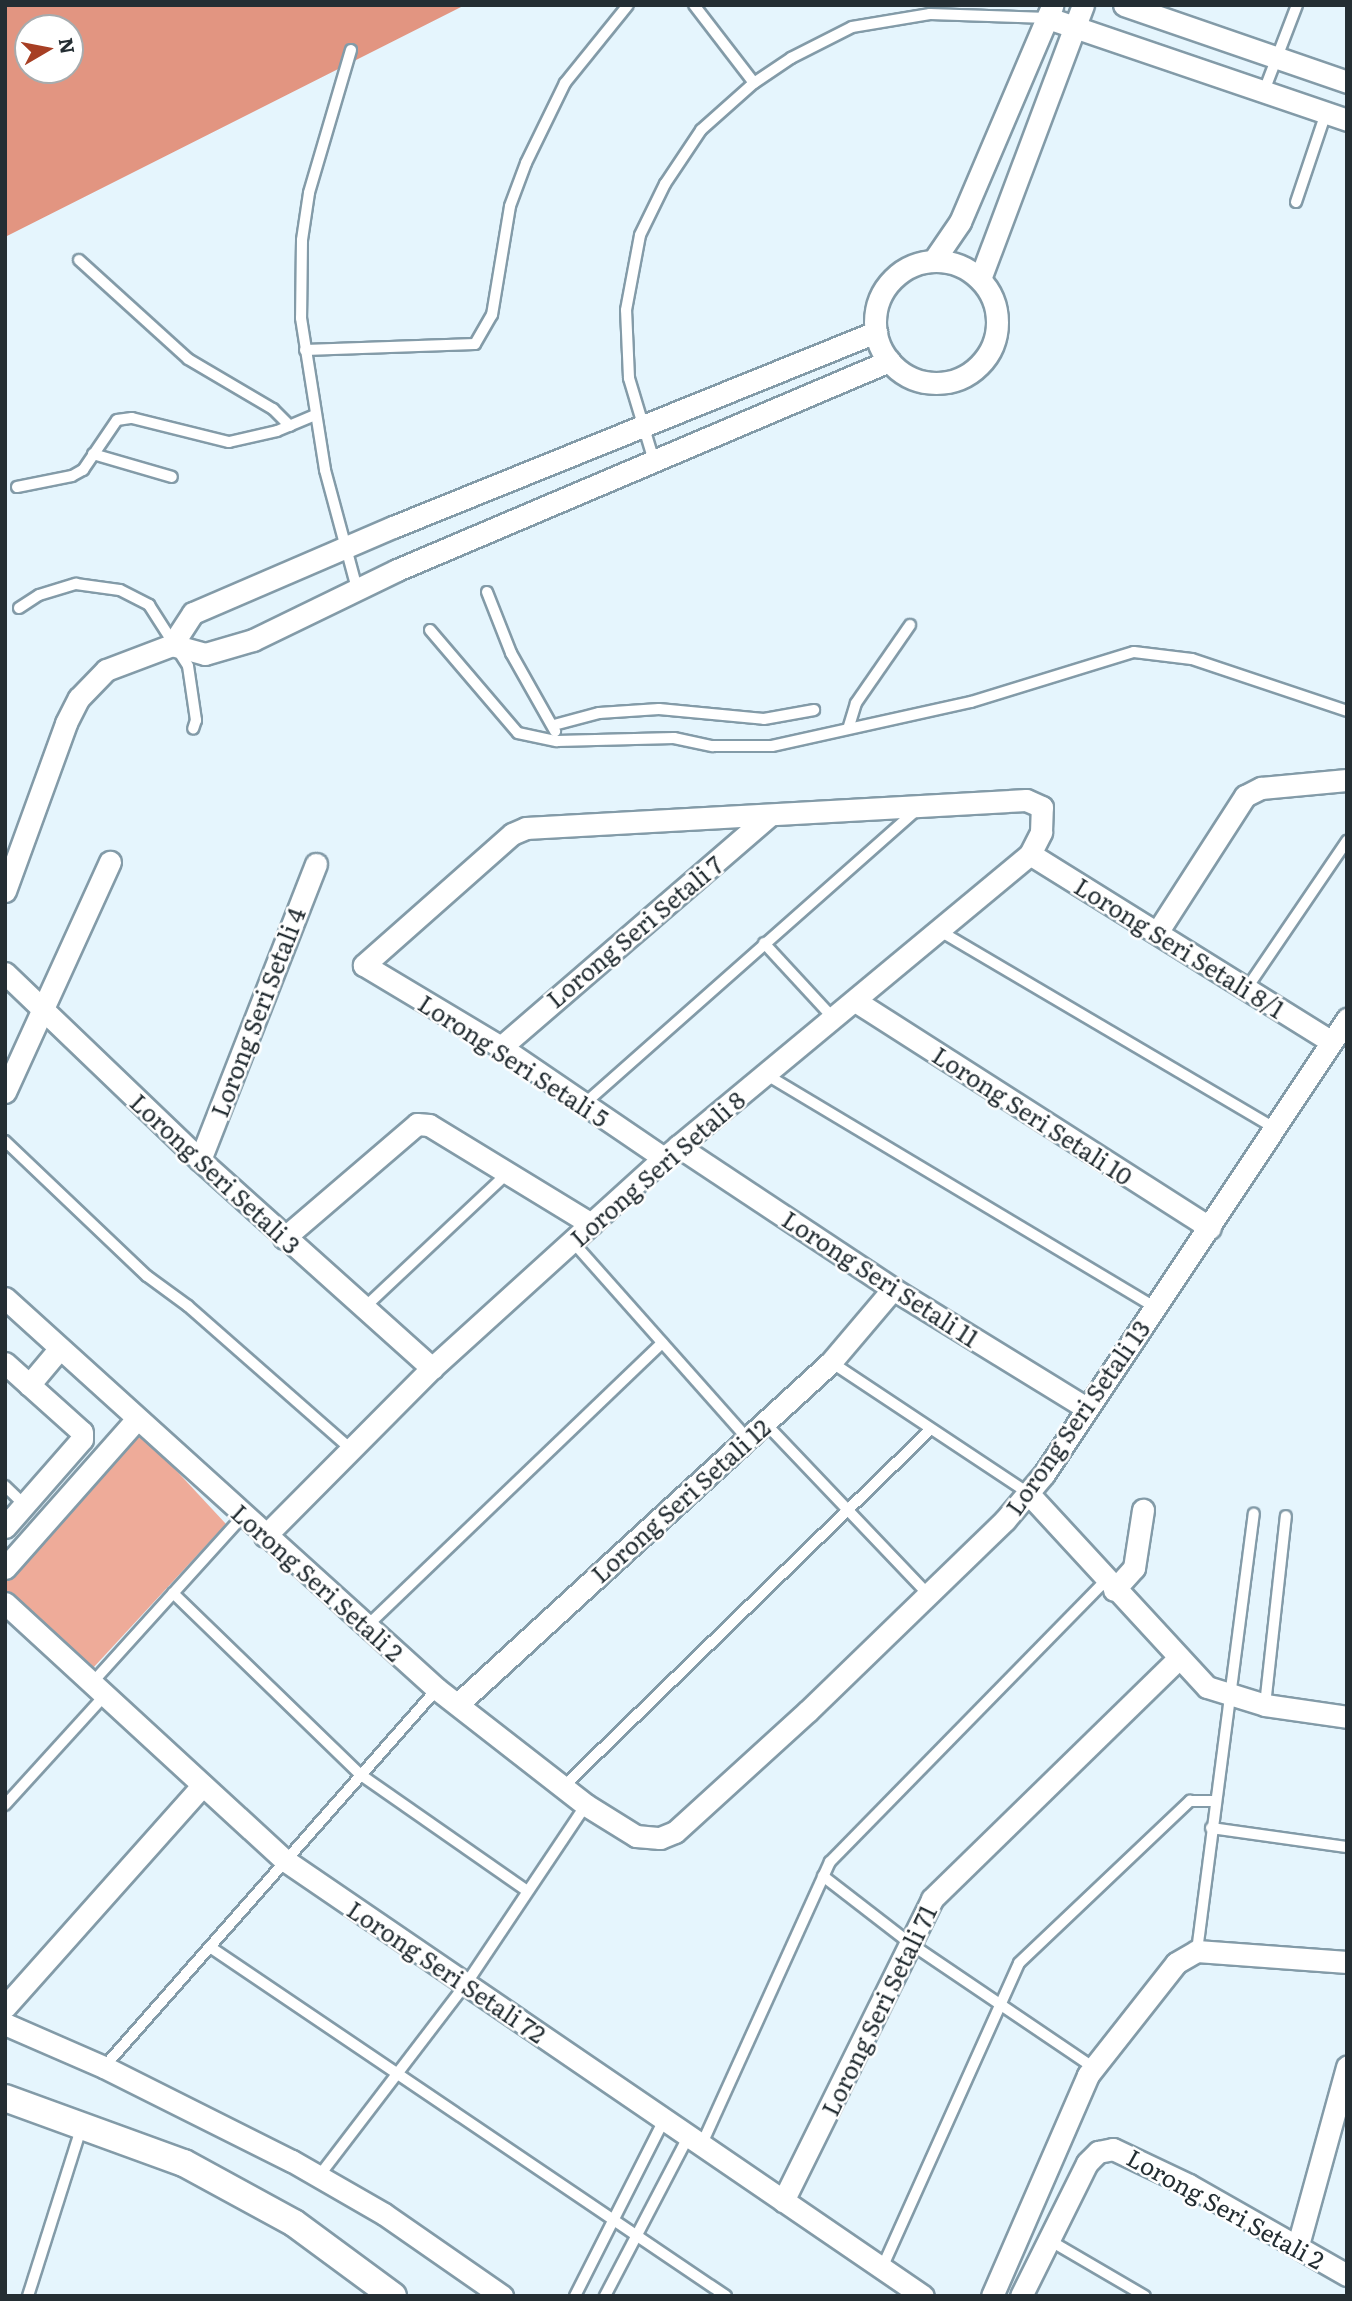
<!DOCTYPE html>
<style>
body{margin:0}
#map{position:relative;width:1352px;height:2301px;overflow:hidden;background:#e5f5fd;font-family:Literata,serif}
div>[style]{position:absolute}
.green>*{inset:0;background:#eeab99}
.forest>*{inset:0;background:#e29581}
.roads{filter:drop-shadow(2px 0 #839ba8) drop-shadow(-2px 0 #839ba8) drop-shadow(0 2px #839ba8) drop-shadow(0 -2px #839ba8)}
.service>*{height:10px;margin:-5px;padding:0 5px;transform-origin:5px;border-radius:5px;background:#fff}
.minor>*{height:21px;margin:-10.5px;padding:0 10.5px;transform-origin:10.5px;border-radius:10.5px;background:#fff}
.minor>.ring{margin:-10.5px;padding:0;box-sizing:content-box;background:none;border:21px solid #fff;border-radius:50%}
.tertiary>*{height:26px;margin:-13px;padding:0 13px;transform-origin:13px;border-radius:13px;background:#fff}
span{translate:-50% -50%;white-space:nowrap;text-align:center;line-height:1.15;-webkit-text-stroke:5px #fff;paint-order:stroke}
.street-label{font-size:24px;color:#242e33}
.frame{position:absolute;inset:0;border:7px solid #242e33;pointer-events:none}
.north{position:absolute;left:14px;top:14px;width:70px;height:70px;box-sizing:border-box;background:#fff;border:2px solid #a7abad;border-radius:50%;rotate:80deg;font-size:19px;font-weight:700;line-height:28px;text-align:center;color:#242e33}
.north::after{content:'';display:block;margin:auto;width:24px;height:32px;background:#a73f24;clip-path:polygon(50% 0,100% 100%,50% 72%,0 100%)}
</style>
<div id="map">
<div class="green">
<i style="clip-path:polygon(132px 1423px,226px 1524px,93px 1668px,5px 1589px,5px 1578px)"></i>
</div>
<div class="forest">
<i style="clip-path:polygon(evenodd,5px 5px,465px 5px,5px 237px,5px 5px,28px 28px,70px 28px,70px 70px,28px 70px,28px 28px)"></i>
</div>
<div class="roads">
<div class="service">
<i style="left:694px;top:5px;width:98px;rotate:52.4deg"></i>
<i style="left:351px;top:50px;width:149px;rotate:106.4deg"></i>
<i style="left:309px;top:193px;width:48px;rotate:98.5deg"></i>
<i style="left:302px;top:240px;width:78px;rotate:90.7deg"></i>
<i style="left:301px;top:318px;width:154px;rotate:81deg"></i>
<i style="left:325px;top:470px;width:123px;rotate:74.9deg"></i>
<i style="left:1264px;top:91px;width:92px;rotate:-69deg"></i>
<i style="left:1296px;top:202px;width:94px;rotate:-71.4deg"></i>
<i style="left:79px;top:260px;width:147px;rotate:42.2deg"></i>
<i style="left:188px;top:359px;width:99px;rotate:30.5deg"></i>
<i style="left:273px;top:409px;width:24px;rotate:45deg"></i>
<i style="left:305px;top:350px;width:170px;rotate:-2deg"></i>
<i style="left:475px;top:344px;width:34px;rotate:-60deg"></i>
<i style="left:492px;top:315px;width:110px;rotate:-80.6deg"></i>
<i style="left:510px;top:206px;width:46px;rotate:-69.6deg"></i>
<i style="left:526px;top:163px;width:89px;rotate:-64deg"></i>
<i style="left:565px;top:83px;width:100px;rotate:-51.1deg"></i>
<i style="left:93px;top:454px;width:82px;rotate:16.2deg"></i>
<i style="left:654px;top:461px;width:87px;rotate:-106.8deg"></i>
<i style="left:629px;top:378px;width:68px;rotate:-92.5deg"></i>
<i style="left:626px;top:310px;width:76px;rotate:-79.4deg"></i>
<i style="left:640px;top:235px;width:57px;rotate:-63.9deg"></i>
<i style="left:665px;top:184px;width:65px;rotate:-56.3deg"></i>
<i style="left:701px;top:130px;width:71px;rotate:-41.6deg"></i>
<i style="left:754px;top:83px;width:45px;rotate:-34deg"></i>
<i style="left:791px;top:58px;width:68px;rotate:-26.9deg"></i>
<i style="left:852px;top:27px;width:79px;rotate:-9.5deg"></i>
<i style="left:930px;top:14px;width:118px;rotate:1.9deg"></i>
<i style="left:17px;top:487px;width:56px;rotate:-11.3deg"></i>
<i style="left:72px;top:476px;width:13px;rotate:-29deg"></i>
<i style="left:83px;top:470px;width:60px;rotate:-55.8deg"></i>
<i style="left:117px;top:420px;width:15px;rotate:-8deg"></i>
<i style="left:132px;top:418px;width:100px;rotate:13.9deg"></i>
<i style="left:229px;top:442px;width:49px;rotate:-12.9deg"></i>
<i style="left:277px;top:431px;width:41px;rotate:-22.8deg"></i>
<i style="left:487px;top:592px;width:66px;rotate:68.5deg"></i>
<i style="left:511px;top:653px;width:90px;rotate:60.6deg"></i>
<i style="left:19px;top:608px;width:24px;rotate:-33deg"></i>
<i style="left:39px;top:595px;width:39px;rotate:-17deg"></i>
<i style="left:76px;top:584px;width:44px;rotate:7.8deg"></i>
<i style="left:120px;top:590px;width:33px;rotate:27deg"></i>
<i style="left:149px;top:605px;width:72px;rotate:57.4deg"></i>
<i style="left:188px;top:666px;width:55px;rotate:81.6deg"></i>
<i style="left:196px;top:720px;width:9px;rotate:108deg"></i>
<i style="left:430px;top:630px;width:135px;rotate:49.5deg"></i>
<i style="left:518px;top:733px;width:40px;rotate:12deg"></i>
<i style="left:557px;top:741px;width:117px;rotate:-1.5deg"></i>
<i style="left:674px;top:738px;width:40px;rotate:12deg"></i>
<i style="left:713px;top:746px;width:59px"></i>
<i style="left:772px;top:746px;width:204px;rotate:-12.5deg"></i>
<i style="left:971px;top:702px;width:170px;rotate:-17.1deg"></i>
<i style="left:1134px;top:652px;width:58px;rotate:6.9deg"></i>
<i style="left:1192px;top:659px;width:163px;rotate:18.5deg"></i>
<i style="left:554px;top:725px;width:47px;rotate:-14.9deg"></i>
<i style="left:599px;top:713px;width:60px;rotate:-3.8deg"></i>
<i style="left:659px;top:709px;width:105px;rotate:5.4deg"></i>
<i style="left:764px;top:719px;width:51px;rotate:-10.2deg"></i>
<i style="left:849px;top:726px;width:24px;rotate:-73deg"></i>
<i style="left:856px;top:703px;width:95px;rotate:-55.3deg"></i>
<i style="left:940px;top:931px;width:388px;rotate:30.5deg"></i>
<i style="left:764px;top:943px;width:105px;rotate:47.3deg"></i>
<i style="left:1247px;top:988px;width:178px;rotate:-55.8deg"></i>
<i style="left:767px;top:1075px;width:452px;rotate:30.9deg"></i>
<i style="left:583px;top:1105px;width:445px;rotate:-41.5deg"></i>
<i style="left:5px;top:1141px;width:196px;rotate:43.6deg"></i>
<i style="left:147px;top:1276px;width:51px;rotate:36.2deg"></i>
<i style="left:188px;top:1306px;width:220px;rotate:41.3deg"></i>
<i style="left:572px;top:1241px;width:262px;rotate:48.4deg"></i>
<i style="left:364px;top:1308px;width:197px;rotate:-43.2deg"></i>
<i style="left:831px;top:1362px;width:237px;rotate:33.6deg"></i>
<i style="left:765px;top:1423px;width:238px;rotate:46.4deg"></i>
<i style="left:5px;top:1486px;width:28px;rotate:44deg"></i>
<i style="left:173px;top:1593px;width:262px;rotate:44.1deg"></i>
<i style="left:361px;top:1775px;width:201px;rotate:34.9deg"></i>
<i style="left:367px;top:1626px;width:409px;rotate:-43.8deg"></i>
<i style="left:92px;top:1683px;width:227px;rotate:-47.9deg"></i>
<i style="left:1265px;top:1705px;width:190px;rotate:-83.7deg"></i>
<i style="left:563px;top:1787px;width:513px;rotate:-44.21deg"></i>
<i style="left:5px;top:1805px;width:149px;rotate:-47.7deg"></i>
<i style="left:1211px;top:1828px;width:137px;rotate:8deg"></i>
<i style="left:823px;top:1876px;width:111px;rotate:37.7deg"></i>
<i style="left:911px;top:1944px;width:221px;rotate:34.1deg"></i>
<i style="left:210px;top:1947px;width:623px;rotate:34.07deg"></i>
<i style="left:1197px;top:1951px;width:441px;rotate:-82.6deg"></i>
<i style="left:104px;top:2067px;width:504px;rotate:-48.62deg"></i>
<i style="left:701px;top:2146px;width:312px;rotate:-65.6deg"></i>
<i style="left:830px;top:1862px;width:395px;rotate:-45.6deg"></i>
<i style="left:319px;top:2176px;width:242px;rotate:-52.6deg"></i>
<i style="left:466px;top:1984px;width:216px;rotate:-56.2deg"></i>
<i style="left:1049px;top:2240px;width:111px;rotate:30.3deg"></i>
<i style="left:882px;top:2268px;width:334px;rotate:-65.8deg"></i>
<i style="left:1019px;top:1963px;width:236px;rotate:-43.5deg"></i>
<i style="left:1190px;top:1801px;width:24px"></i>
<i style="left:28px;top:2296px;width:178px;rotate:-72.4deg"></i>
<i style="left:575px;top:2296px;width:197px;rotate:-63.2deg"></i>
<i style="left:605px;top:2296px;width:179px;rotate:-62.4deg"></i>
</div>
<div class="minor">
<i style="left:1124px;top:5px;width:236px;rotate:19deg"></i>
<i style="left:1048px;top:18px;width:316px;rotate:18.8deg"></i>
<i style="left:934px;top:260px;width:46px;rotate:-55.6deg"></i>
<i style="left:960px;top:222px;width:235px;rotate:-66.9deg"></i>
<i class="ring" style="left:875px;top:261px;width:101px;height:101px"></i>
<i style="left:980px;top:279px;width:293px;rotate:-69.4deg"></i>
<i style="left:172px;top:645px;width:38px;rotate:-57deg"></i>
<i style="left:193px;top:613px;width:218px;rotate:-23.3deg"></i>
<i style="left:393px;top:527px;width:521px;rotate:-21.99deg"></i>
<i style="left:1030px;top:854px;width:354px;rotate:31.9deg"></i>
<i style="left:5px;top:891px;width:179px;rotate:-70deg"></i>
<i style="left:66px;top:723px;width:28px;rotate:-63deg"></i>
<i style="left:79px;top:698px;width:39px;rotate:-46deg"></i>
<i style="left:106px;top:670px;width:71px;rotate:-20.7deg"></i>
<i style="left:172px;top:645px;width:34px;rotate:15deg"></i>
<i style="left:205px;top:654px;width:50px;rotate:-16.3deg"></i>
<i style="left:253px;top:640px;width:160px;rotate:-25.9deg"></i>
<i style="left:397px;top:570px;width:535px;rotate:-23.02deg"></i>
<i style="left:1158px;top:931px;width:161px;rotate:-57.2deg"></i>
<i style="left:1245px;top:796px;width:18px;rotate:-27deg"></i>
<i style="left:1261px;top:788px;width:86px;rotate:-5.3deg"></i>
<i style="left:5px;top:973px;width:270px;rotate:43.8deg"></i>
<i style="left:200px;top:1160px;width:312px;rotate:41.9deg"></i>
<i style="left:857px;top:1002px;width:419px;rotate:32.6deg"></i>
<i style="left:501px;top:1047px;width:354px;rotate:-40.8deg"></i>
<i style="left:5px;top:1092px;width:253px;rotate:-65.5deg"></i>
<i style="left:678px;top:1146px;width:258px;rotate:33.6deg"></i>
<i style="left:893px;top:1289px;width:225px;rotate:31.6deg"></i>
<i style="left:200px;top:1160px;width:318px;rotate:-68.6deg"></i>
<i style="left:284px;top:1238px;width:175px;rotate:-40.6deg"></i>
<i style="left:417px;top:1124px;width:12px;rotate:5deg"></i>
<i style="left:429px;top:1125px;width:190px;rotate:31.4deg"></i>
<i style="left:5px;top:1298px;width:583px;rotate:42.15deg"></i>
<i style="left:437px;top:1689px;width:189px;rotate:37.9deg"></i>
<i style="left:586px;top:1805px;width:59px;rotate:31.8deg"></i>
<i style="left:636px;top:1836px;width:24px;rotate:5deg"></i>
<i style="left:660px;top:1838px;width:16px;rotate:-22deg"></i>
<i style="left:675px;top:1832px;width:180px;rotate:-42.3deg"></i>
<i style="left:808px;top:1711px;width:274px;rotate:-44.1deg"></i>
<i style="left:1005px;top:1520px;width:60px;rotate:-49.7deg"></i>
<i style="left:1044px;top:1474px;width:547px;rotate:-56.34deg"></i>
<i style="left:5px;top:1363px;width:103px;rotate:41.9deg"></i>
<i style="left:82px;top:1432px;width:7px;rotate:90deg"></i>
<i style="left:82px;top:1439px;width:117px;rotate:131.2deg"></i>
<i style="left:29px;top:1385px;width:48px;rotate:-50deg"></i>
<i style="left:1028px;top:1493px;width:264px;rotate:47.3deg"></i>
<i style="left:1207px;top:1687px;width:61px;rotate:17.2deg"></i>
<i style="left:1265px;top:1705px;width:83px;rotate:8.3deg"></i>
<i style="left:265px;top:1536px;width:237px;rotate:-45.2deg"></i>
<i style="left:432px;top:1368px;width:313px;rotate:-42.2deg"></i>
<i style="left:664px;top:1158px;width:476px;rotate:-39.7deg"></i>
<i style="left:1030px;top:854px;width:25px;rotate:-63deg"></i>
<i style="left:1041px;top:832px;width:25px;rotate:-88deg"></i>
<i style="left:1042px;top:807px;width:17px;rotate:-156deg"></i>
<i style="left:1026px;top:800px;width:501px;rotate:176.79deg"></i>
<i style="left:526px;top:828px;width:15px;rotate:157deg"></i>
<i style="left:512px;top:834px;width:198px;rotate:138.5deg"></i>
<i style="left:364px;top:965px;width:160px;rotate:30.9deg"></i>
<i style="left:501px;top:1047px;width:197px;rotate:34.3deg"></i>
<i style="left:5px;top:1568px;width:199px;rotate:-48.5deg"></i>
<i style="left:1114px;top:1590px;width:30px;rotate:-48deg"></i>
<i style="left:1134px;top:1568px;width:59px;rotate:-81.2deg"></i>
<i style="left:5px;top:1603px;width:381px;rotate:42.6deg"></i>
<i style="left:286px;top:1861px;width:771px;rotate:34.33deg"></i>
<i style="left:459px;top:1703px;width:505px;rotate:-42.51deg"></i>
<i style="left:831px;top:1362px;width:96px;rotate:-49.7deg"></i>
<i style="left:5px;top:2007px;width:297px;rotate:-48.3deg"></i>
<i style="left:5px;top:2024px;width:108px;rotate:23.5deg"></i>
<i style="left:104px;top:2067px;width:210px;rotate:26.6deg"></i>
<i style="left:292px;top:2161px;width:106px;rotate:29.9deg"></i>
<i style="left:384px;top:2214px;width:144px;rotate:34.8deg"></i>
<i style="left:783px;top:2201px;width:337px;rotate:-63.7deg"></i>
<i style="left:932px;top:1899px;width:342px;rotate:-44.3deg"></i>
<i style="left:1298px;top:2245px;width:185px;rotate:-74.6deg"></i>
<i style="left:992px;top:2296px;width:241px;rotate:-66.5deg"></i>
<i style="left:1088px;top:2075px;width:142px;rotate:-51.8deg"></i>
<i style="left:1176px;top:1963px;width:24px;rotate:-30deg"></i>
<i style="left:1197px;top:1951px;width:150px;rotate:4.2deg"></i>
<i style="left:1021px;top:2296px;width:148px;rotate:-63.6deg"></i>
<i style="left:1087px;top:2163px;width:16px;rotate:-45deg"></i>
<i style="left:1098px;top:2152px;width:15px;rotate:-11deg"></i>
<i style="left:1113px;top:2149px;width:84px;rotate:25.3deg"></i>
<i style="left:1189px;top:2185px;width:182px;rotate:29.7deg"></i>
</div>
<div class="tertiary">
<i style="left:5px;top:2098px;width:190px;rotate:20deg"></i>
<i style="left:184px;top:2163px;width:125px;rotate:28.6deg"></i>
<i style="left:294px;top:2223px;width:123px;rotate:36.4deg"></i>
</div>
</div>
<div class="street-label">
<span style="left:634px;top:931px;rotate:-40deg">Lorong Seri Setali 7</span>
<span style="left:1180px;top:947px;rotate:32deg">Lorong Seri Setali 8/1</span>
<span style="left:257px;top:1012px;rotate:-69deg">Lorong Seri Setali 4</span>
<span style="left:514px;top:1060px;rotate:33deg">Lorong Seri Setali 5</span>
<span style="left:1033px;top:1115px;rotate:33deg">Lorong Seri Setali 10</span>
<span style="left:657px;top:1168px;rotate:-41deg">Lorong Seri Setali 8</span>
<span style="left:216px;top:1173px;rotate:43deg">Lorong Seri Setali 3</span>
<span style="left:881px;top:1278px;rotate:33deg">Lorong Seri Setali 11</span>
<span style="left:1077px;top:1417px;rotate:-55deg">Lorong Seri Setali 13</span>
<span style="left:680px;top:1500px;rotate:-42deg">Lorong Seri Setali 12</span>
<span style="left:318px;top:1582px;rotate:42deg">Lorong Seri Setali 2</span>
<span style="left:447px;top:1971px;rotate:34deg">Lorong Seri Setali 72</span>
<span style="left:878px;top:2010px;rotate:-64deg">Lorong Seri Setali 71</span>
<span style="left:1226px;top:2208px;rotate:29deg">Lorong Seri Setali 2</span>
</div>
<div class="frame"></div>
<div class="north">N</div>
</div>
